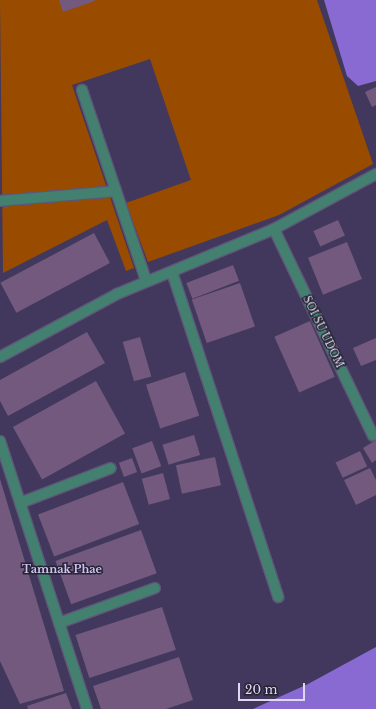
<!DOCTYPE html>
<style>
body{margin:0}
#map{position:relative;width:376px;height:709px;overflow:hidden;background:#42385d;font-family:"Libre Baskerville",serif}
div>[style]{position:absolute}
.green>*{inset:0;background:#994c00}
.water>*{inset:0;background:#896ad2}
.building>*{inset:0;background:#72597d;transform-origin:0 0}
.roads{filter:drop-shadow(1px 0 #5e5577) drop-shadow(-1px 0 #5e5577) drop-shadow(0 1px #5e5577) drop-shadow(0 -1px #5e5577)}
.minor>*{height:10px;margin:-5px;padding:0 5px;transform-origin:5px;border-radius:5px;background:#438070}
span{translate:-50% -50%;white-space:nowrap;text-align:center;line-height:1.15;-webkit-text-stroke:3px #272334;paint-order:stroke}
.street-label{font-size:10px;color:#ddd9f0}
.neighbourhood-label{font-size:11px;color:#cec4f2;font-weight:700}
.scale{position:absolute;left:238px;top:683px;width:67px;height:18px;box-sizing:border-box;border:2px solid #ddd9f0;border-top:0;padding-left:5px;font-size:12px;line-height:14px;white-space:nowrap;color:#ddd9f0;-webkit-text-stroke:3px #272334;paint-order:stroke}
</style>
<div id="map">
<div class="green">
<i style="clip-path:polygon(0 0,317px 0,373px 164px,279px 215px,148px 262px,126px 203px,191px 180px,150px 59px,72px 85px,134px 268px,126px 271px,107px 220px,3px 273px)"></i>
</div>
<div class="water">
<i style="clip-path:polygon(324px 0,376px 0,376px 81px,358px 86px,347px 76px)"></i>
<i style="clip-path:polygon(376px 647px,376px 709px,253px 709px,308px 684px)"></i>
</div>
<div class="building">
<i style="clip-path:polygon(59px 0,94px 0,95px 1px,63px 12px)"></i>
<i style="clip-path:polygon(376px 87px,376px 105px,372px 107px,365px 92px)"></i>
<i style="left:338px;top:220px;width:17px;height:27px;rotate:66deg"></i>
<i style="left:94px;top:233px;width:34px;height:106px;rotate:62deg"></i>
<i style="left:347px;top:242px;width:40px;height:42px;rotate:68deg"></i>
<i style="left:233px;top:265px;width:17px;height:50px;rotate:69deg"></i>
<i style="left:240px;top:283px;width:46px;height:51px;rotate:71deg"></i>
<i style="left:310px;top:321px;width:61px;height:39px;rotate:66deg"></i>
<i style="clip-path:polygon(87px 332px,105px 363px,8px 416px,0 401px,0 380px)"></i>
<i style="left:140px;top:337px;width:41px;height:18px;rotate:74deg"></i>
<i style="clip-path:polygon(376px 338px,376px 360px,361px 366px,353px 348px)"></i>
<i style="left:185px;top:372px;width:46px;height:41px;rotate:72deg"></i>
<i style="left:96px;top:381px;width:60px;height:95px;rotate:61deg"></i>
<i style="left:194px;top:435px;width:21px;height:33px;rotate:73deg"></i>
<i style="clip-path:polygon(376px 440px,376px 460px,372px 463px,363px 448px)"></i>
<i style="left:152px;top:441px;width:27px;height:21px;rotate:70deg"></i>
<i style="left:360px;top:451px;width:17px;height:27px;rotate:65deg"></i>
<i style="left:215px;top:457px;width:29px;height:40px;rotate:78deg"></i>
<i style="left:132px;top:458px;width:15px;height:14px;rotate:70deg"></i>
<i style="clip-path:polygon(370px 468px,376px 480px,376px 495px,356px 505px,344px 480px)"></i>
<i style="left:163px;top:473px;width:27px;height:22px;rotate:75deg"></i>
<i style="clip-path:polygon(0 479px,64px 691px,20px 704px,0 661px)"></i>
<i style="left:123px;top:482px;width:45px;height:91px;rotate:69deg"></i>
<i style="left:141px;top:530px;width:46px;height:91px;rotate:70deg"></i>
<i style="left:162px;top:607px;width:45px;height:91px;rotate:72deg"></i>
<i style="clip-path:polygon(179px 657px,193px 700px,166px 709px,101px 709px,93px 686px)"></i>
<i style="clip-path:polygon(66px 693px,72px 709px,28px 709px,27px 706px)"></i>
</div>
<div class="roads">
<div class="minor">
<i style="left:82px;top:90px;width:200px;rotate:71.4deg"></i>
<i style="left:0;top:201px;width:116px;rotate:-4.9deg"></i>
<i style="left:274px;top:229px;width:229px;rotate:64.4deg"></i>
<i style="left:172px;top:272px;width:342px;rotate:71.9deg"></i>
<i style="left:0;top:357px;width:133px;rotate:-28.3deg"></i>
<i style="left:117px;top:294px;width:170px;rotate:-22.5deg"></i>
<i style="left:274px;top:229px;width:116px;rotate:-28.3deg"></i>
<i style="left:0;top:441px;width:282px;rotate:72deg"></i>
<i style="left:20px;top:503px;width:97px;rotate:-21deg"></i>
<i style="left:59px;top:623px;width:102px;rotate:-20deg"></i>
</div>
</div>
<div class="street-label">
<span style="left:323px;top:332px;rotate:64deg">SOI SU UDOM</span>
</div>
<div class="neighbourhood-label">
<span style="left:62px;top:569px">Tamnak Phae</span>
</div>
<div class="scale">20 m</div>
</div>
